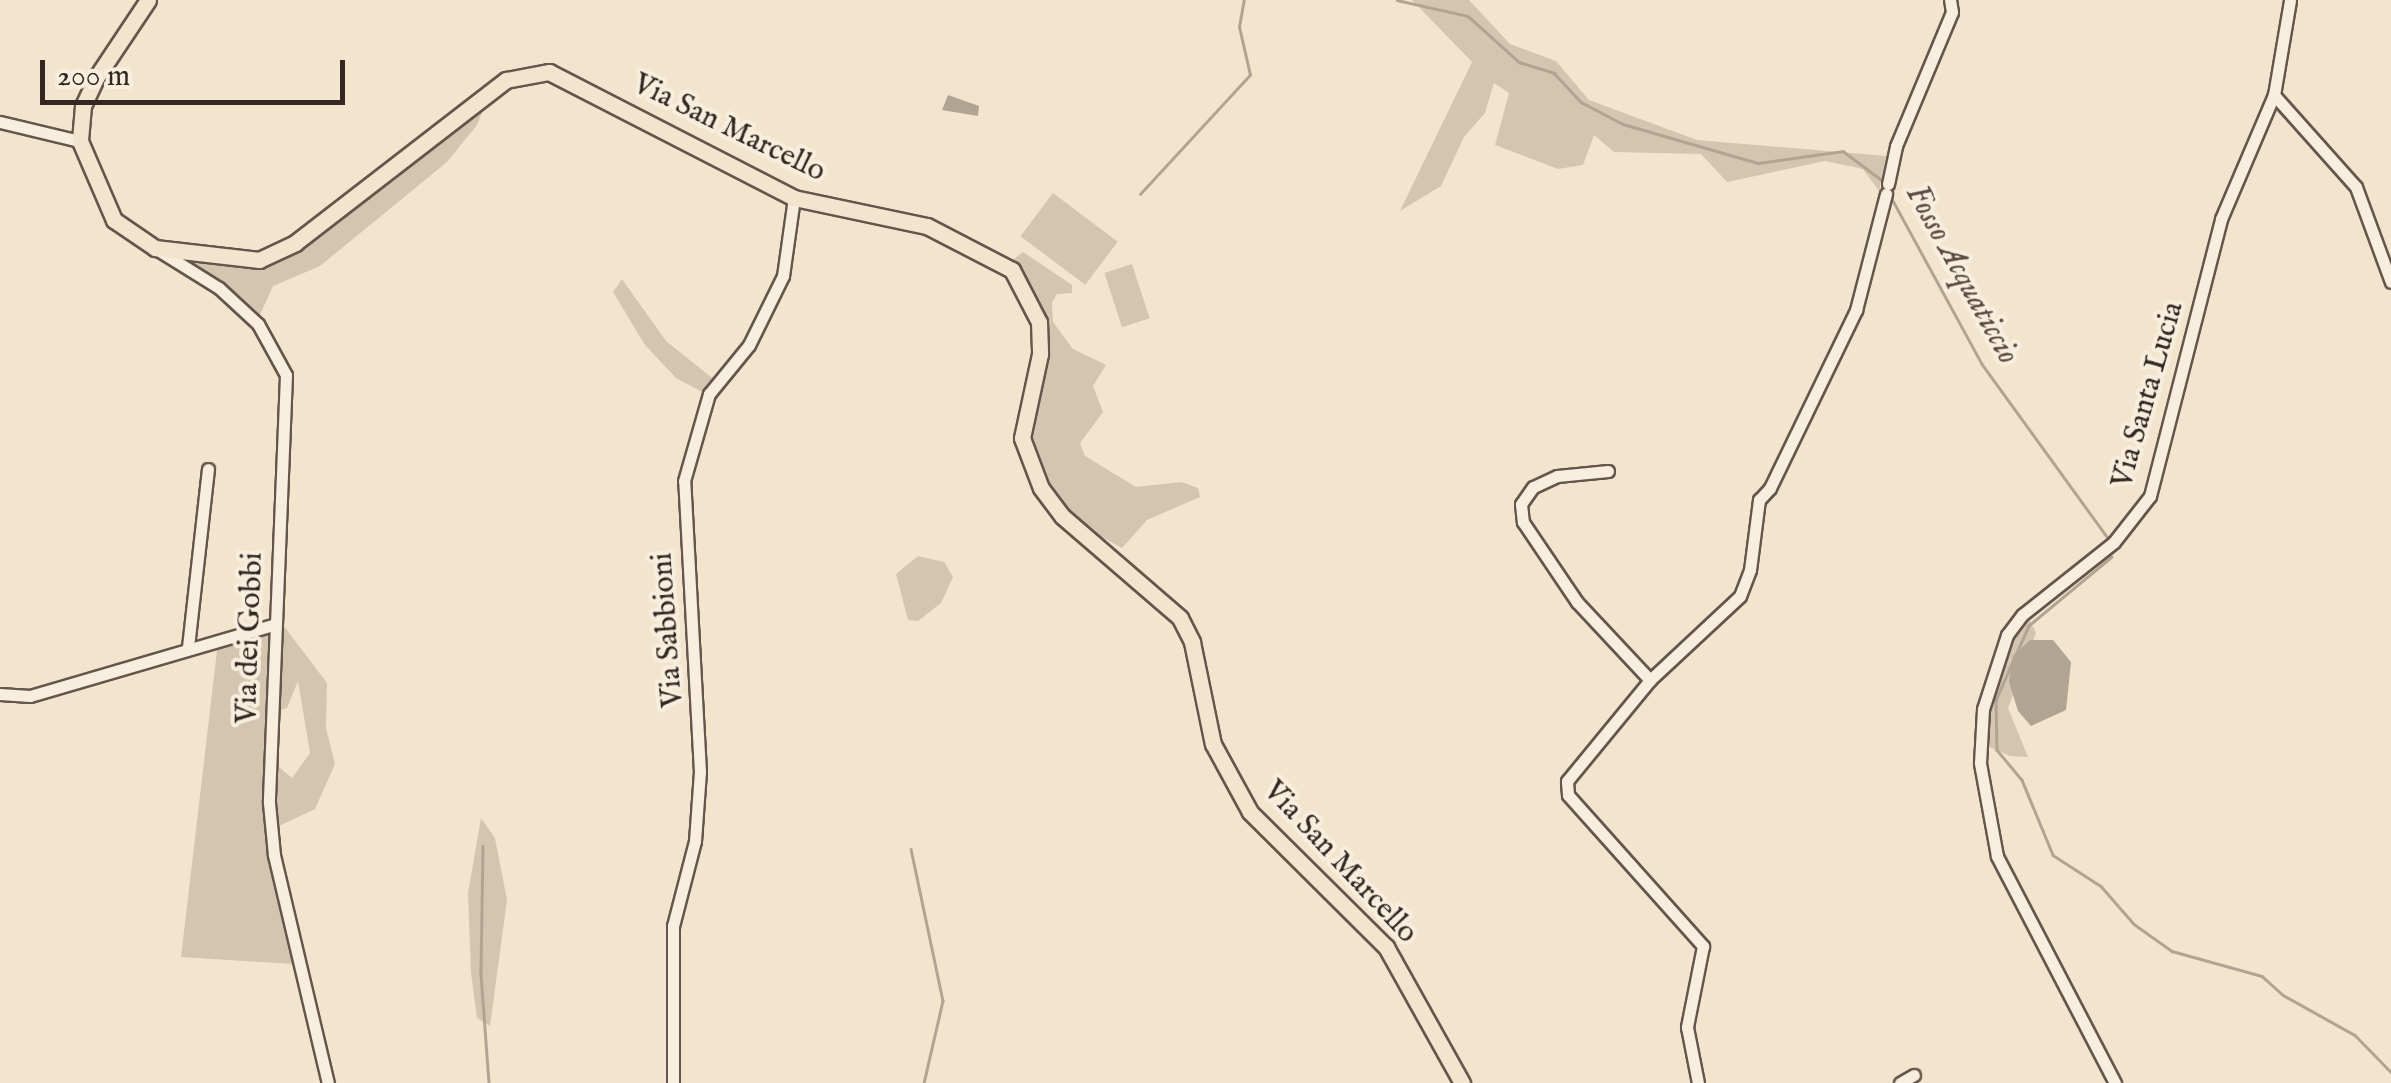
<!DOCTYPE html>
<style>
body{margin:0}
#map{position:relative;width:2391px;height:1083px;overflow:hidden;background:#f3e5cd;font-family:"IM FELL English",serif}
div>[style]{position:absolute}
.green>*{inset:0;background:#d3c5b0;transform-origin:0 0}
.water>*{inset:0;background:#b2a493}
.stream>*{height:2.5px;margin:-1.25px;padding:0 1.25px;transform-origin:1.25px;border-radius:1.25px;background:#b2a493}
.roads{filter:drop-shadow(2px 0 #64564c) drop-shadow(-2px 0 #64564c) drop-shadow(0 2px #64564c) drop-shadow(0 -2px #64564c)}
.minor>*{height:11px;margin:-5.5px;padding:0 5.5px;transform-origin:5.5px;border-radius:5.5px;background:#f7eede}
.major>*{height:15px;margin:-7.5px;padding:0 7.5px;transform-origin:7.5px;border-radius:7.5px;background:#f3e5cd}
span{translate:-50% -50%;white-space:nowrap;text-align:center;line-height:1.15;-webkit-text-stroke:8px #f7eede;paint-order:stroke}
.street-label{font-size:30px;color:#342721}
.water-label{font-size:32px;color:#5a4c43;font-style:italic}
.scale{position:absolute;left:40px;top:60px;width:305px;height:45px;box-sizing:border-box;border:5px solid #342721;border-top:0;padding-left:12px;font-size:30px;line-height:35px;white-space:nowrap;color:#342721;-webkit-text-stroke:8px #f7eede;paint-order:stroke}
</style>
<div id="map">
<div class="green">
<i style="clip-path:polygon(1412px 0,1469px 0,1510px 44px,1556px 61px,1589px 100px,1697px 140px,1886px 156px,1879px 191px,1863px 169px,1825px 161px,1727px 182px,1701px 154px,1614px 152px,1594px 135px,1583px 165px,1558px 169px,1495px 145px,1509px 93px,1494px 83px,1485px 113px,1464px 137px,1441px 186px,1400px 211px,1472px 62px)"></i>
<i style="clip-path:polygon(487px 100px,477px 125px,447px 162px,320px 266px,273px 286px,259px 317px,175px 256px,248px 269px,284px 258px)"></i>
<i style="left:1053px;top:193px;width:81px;height:54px;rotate:37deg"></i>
<i style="clip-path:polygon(1023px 252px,1072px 285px,1072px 293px,1057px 294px,1052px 303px,1053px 322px,1073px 349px,1106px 365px,1093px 386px,1103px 412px,1080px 443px,1085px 456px,1136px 487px,1182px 482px,1198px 488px,1200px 497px,1147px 520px,1122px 548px,1087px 529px,1059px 501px,1028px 447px,1042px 317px,1010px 262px)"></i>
<i style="left:1132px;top:264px;width:57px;height:29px;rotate:72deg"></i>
<i style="clip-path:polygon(622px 279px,666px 341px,716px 381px,704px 393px,676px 378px,645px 345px,613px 292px)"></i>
<i style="clip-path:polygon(918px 556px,944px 562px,953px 577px,941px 603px,918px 621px,908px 620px,896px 574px)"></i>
<i style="clip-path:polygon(2030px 620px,2036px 633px,2008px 708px,2028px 757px,2010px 756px,1987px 746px,1986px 710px,2005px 650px)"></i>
<i style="clip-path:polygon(283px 625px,327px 683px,326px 728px,335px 764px,315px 809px,275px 828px,273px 762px,292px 778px,310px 753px,298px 681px,287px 708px,275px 711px)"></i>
<i style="clip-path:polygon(272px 627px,271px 861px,293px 964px,181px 957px,218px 642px)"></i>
<i style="clip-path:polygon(481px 818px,495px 838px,507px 900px,490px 1026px,477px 1018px,471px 973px,468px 893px)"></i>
</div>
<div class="water">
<i style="clip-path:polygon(948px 95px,979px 106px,978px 116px,942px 110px)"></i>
<i style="clip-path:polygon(2030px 640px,2053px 640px,2071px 662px,2066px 710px,2031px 726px,2018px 711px,2009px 682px,2013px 656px)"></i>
</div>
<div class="stream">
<i style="left:1397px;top:0;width:73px;rotate:12.7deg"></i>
<i style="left:1468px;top:16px;width:69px;rotate:42deg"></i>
<i style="left:1519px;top:62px;width:37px;rotate:17deg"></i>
<i style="left:1554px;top:73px;width:40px;rotate:47deg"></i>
<i style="left:1581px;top:102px;width:47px;rotate:27.6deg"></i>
<i style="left:1623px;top:124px;width:141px;rotate:16.1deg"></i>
<i style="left:1758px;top:163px;width:86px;rotate:-8deg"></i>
<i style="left:1843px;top:151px;width:50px;rotate:36.9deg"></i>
<i style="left:1140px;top:194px;width:162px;rotate:-47.3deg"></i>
<i style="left:1250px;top:75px;width:49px;rotate:-102.9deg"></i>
<i style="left:1239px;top:27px;width:27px;rotate:-80deg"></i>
<i style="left:1891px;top:197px;width:190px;rotate:61.4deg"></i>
<i style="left:1982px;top:364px;width:215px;rotate:54.1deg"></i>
<i style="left:2112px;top:557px;width:108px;rotate:140.3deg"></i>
<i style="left:2029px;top:626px;width:81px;rotate:114deg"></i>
<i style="left:1996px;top:700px;width:50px;rotate:88.9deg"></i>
<i style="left:1997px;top:750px;width:39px;rotate:50deg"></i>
<i style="left:2022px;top:780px;width:81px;rotate:67.5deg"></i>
<i style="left:2053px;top:855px;width:57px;rotate:32.9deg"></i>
<i style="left:2101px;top:886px;width:50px;rotate:49deg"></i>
<i style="left:2134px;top:924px;width:47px;rotate:35.4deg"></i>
<i style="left:2172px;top:951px;width:93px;rotate:15.5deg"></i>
<i style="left:2262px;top:976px;width:28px;rotate:42deg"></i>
<i style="left:2283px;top:995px;width:82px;rotate:29.1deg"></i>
<i style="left:2355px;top:1035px;width:52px;rotate:45.8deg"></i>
<i style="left:483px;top:846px;width:128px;rotate:90.9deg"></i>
<i style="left:481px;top:974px;width:109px;rotate:85.8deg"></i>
<i style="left:911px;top:849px;width:155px;rotate:78.1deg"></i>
<i style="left:943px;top:1001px;width:84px;rotate:103deg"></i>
</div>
<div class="roads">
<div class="minor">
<i style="left:2274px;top:95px;width:123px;rotate:48.3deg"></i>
<i style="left:2356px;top:187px;width:101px;rotate:69.8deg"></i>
<i style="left:0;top:122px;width:82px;rotate:13.4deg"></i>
<i style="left:1888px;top:184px;width:39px;rotate:-78deg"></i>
<i style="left:1896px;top:146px;width:145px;rotate:-67.3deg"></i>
<i style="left:1952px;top:12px;width:12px;rotate:-99deg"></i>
<i style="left:158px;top:250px;width:72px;rotate:31.9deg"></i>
<i style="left:219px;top:288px;width:53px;rotate:42.7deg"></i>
<i style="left:258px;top:324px;width:58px;rotate:61.2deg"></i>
<i style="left:286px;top:375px;width:428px;rotate:92.3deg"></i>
<i style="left:269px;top:803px;width:52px;rotate:84.5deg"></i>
<i style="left:274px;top:855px;width:234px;rotate:76.7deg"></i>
<i style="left:1608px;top:471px;width:51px;rotate:174.4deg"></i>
<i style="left:1557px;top:476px;width:26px;rotate:155deg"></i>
<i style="left:1533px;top:487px;width:21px;rotate:125deg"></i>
<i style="left:1521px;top:504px;width:18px;rotate:84deg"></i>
<i style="left:1523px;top:522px;width:97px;rotate:56deg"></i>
<i style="left:1577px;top:602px;width:107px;rotate:46.9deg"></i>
<i style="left:1650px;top:680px;width:131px;rotate:129.4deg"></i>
<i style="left:1567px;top:781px;width:14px;rotate:86deg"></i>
<i style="left:1568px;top:795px;width:203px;rotate:48.2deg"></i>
<i style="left:1703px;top:946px;width:83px;rotate:101.2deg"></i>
<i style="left:1687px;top:1027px;width:57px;rotate:78.9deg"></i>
<i style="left:188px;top:647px;width:179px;rotate:-83.6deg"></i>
<i style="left:1650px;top:680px;width:123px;rotate:-43deg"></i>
<i style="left:1740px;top:596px;width:28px;rotate:-69deg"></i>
<i style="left:1750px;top:570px;width:71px;rotate:-82.7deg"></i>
<i style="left:1759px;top:500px;width:16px;rotate:-47deg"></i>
<i style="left:1770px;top:488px;width:198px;rotate:-64.2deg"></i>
<i style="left:1856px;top:310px;width:120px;rotate:-75.5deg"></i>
<i style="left:0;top:694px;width:30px;rotate:4deg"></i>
<i style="left:30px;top:696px;width:256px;rotate:-16.3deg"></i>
<i style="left:673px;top:1083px;width:157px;rotate:-90deg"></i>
<i style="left:673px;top:926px;width:88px;rotate:-75.5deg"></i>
<i style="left:695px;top:841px;width:69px;rotate:-85.9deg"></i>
<i style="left:700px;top:772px;width:291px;rotate:-93.1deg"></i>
<i style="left:684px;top:481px;width:91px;rotate:-74deg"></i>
<i style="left:709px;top:394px;width:63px;rotate:-50.8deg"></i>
<i style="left:749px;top:345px;width:77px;rotate:-63.8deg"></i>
<i style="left:783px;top:276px;width:79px;rotate:-82deg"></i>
<i style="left:1900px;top:1083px;width:16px;rotate:-30deg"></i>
<i style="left:2115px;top:1083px;width:256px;rotate:-117.5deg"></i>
<i style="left:1997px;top:856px;width:95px;rotate:-100.4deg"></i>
<i style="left:1980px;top:763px;width:54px;rotate:-86.8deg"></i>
<i style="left:1983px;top:709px;width:78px;rotate:-72deg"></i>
<i style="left:2007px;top:635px;width:25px;rotate:-53deg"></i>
<i style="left:2022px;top:615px;width:117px;rotate:-38.4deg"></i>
<i style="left:2114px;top:542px;width:58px;rotate:-52deg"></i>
<i style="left:2150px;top:496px;width:286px;rotate:-75.6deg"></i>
<i style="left:2221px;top:219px;width:135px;rotate:-66.9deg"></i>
<i style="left:2274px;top:95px;width:96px;rotate:-80.4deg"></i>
</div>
<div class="major">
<i style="left:148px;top:0;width:94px;rotate:123.7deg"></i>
<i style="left:96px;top:78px;width:31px;rotate:115deg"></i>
<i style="left:83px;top:106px;width:35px;rotate:95deg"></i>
<i style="left:80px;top:141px;width:86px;rotate:66.7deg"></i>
<i style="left:114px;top:220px;width:50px;rotate:34.3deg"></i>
<i style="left:155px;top:248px;width:105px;rotate:6.6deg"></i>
<i style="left:259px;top:260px;width:40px;rotate:-25deg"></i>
<i style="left:295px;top:243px;width:267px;rotate:-37.7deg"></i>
<i style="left:506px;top:80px;width:44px;rotate:-10.5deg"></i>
<i style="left:549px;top:72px;width:276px;rotate:27.2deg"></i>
<i style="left:794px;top:198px;width:136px;rotate:11.9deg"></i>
<i style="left:927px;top:226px;width:96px;rotate:27.4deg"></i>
<i style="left:1012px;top:270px;width:59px;rotate:62.6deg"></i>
<i style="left:1039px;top:322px;width:32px;rotate:88deg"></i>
<i style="left:1040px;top:354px;width:86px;rotate:102.1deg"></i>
<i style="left:1022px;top:438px;width:53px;rotate:69.2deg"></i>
<i style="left:1041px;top:488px;width:35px;rotate:53deg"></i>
<i style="left:1062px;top:516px;width:156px;rotate:40.8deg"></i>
<i style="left:1180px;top:618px;width:27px;rotate:63deg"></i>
<i style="left:1192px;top:642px;width:104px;rotate:78.4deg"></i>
<i style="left:1213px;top:744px;width:77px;rotate:61.4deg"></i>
<i style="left:1250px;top:812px;width:192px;rotate:44.8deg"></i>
<i style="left:1386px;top:947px;width:156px;rotate:60.8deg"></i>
</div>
</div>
<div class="street-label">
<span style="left:729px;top:128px;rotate:26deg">Via San Marcello</span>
<span style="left:2148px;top:395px;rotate:-74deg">Via Santa Lucia</span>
<span style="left:668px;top:630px;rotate:-94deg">Via Sabbioni</span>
<span style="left:250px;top:638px;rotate:-88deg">Via dei Gobbi</span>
<span style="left:1340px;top:862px;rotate:47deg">Via San Marcello</span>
</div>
<div class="water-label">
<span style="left:1961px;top:275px;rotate:61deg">Fosso Acquaticcio</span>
</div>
<div class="scale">200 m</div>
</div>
